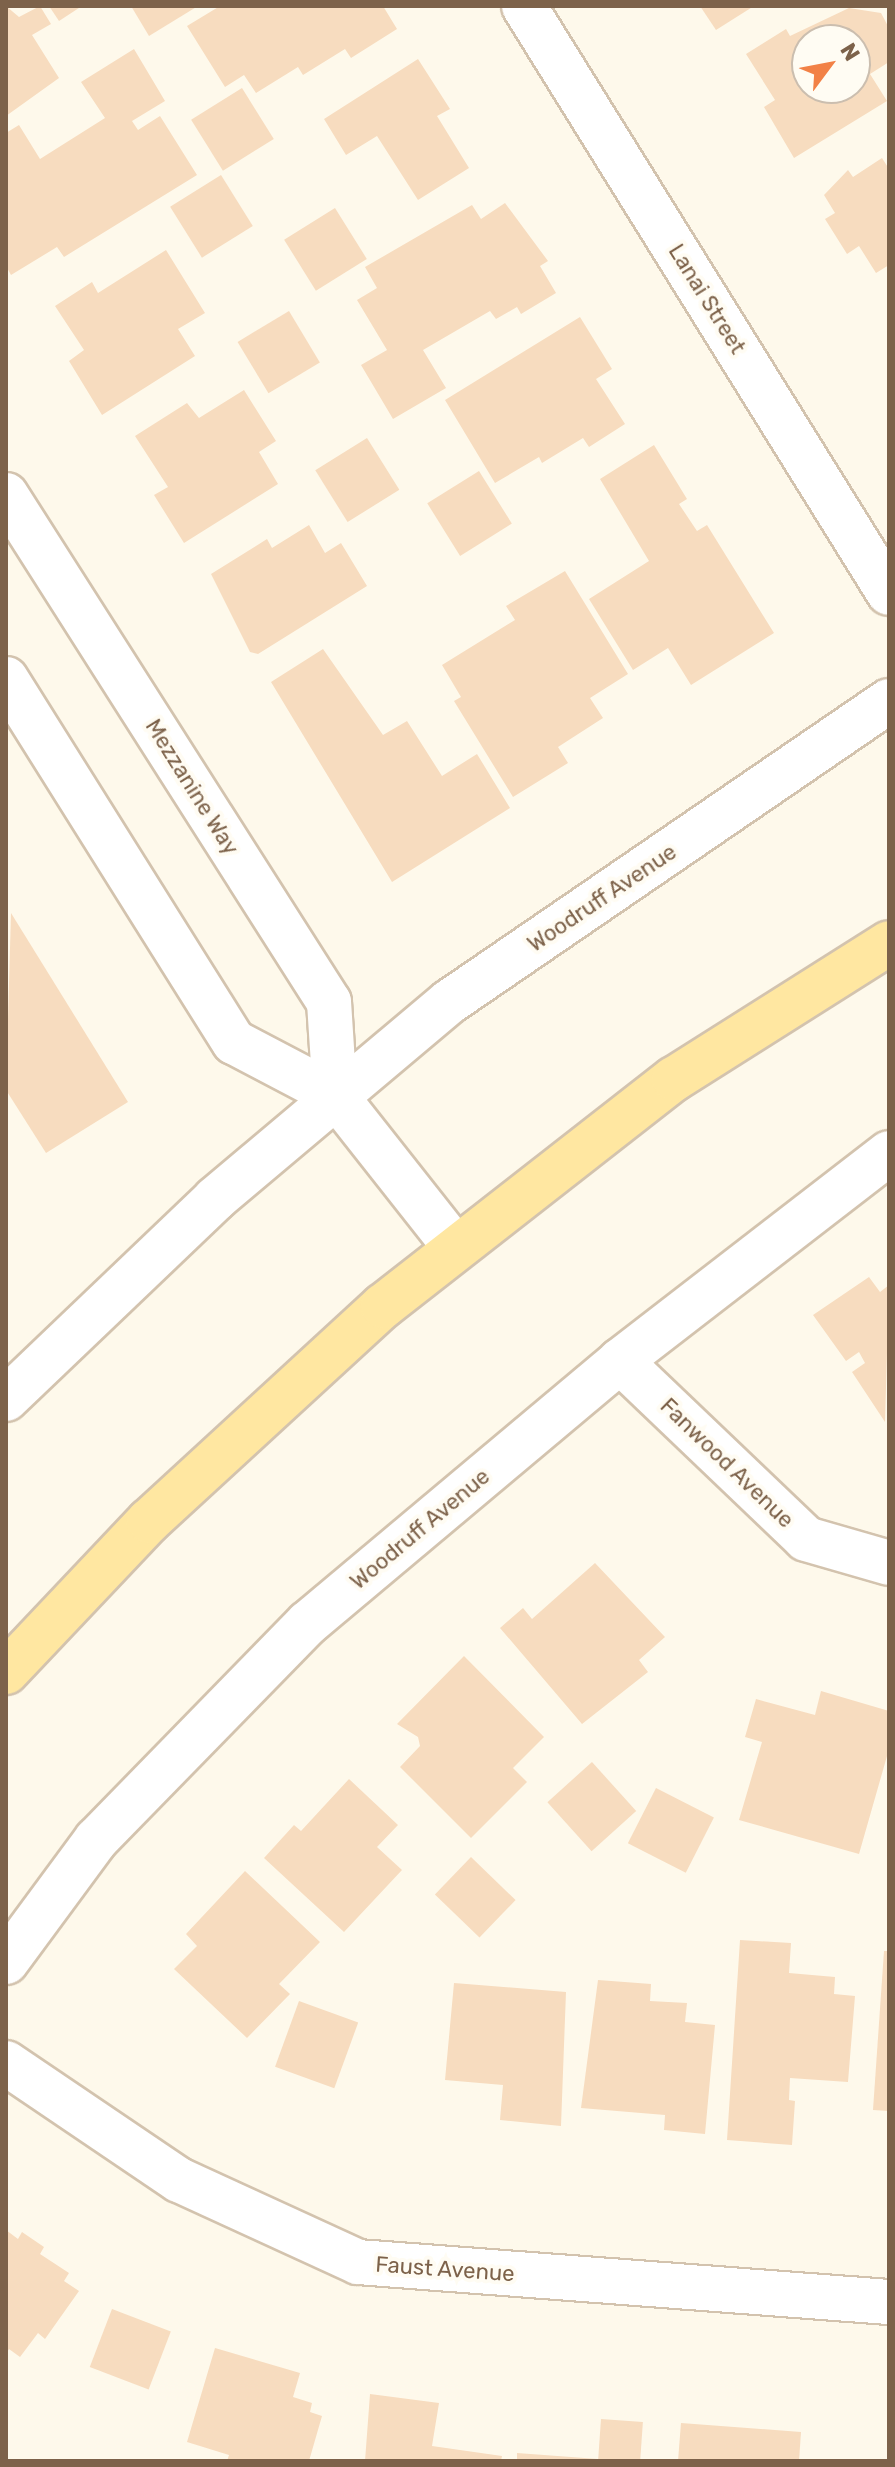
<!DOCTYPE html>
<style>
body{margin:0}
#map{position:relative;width:895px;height:2467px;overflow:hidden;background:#fef9eb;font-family:Rubik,sans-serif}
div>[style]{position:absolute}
.building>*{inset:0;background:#f7dcbf;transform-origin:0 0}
.roads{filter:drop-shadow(2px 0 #d3c3ae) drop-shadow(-2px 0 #d3c3ae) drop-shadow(0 2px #d3c3ae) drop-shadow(0 -2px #d3c3ae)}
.minor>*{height:44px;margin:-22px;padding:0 22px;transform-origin:22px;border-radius:22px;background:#fff}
.major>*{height:44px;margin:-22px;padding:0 22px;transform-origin:22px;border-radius:22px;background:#ffe7a1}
span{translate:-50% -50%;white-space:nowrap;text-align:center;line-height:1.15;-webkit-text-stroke:8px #fffcf3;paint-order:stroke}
.street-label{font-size:22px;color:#7d624a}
.frame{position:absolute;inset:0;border:8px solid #7d624a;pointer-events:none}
.north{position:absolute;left:791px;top:24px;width:80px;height:80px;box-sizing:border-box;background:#fffcf3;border:2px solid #cbbeaf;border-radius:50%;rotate:58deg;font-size:22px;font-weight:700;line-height:32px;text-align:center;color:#7d624a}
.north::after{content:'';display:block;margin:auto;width:28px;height:36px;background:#f28146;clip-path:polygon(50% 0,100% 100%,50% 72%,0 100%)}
</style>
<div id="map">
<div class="building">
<i style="clip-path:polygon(6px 6px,19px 17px,40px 6px,51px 24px,32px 35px,59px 78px,6px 116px)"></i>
<i style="clip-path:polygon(49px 6px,82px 6px,59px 21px)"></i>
<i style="clip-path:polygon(131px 6px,198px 6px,149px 36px)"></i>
<i style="clip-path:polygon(220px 6px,383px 6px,397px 29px,351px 58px,345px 49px,303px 75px,298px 67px,256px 93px,244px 75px,225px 87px,187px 26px)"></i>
<i style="clip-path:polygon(700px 6px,754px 6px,716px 30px)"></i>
<i style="clip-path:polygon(evenodd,849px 8px,881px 13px,889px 28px,889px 62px,870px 74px,887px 101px,794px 158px,764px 107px,775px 100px,746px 54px,786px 29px,790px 36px,849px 8px,807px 40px,855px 40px,855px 88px,807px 88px,807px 40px)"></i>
<i style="clip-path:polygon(134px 49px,165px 101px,132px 121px,138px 130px,160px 116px,197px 175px,64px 257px,57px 247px,11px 275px,6px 266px,6px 133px,19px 125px,40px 159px,105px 118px,81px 82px)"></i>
<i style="clip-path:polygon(418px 59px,450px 109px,437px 116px,469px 168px,418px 200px,377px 136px,346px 155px,324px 119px)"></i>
<i style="left:242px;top:88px;width:60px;height:60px;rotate:58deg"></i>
<i style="clip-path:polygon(882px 158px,889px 169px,889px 265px,876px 273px,859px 246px,847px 254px,825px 219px,835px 213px,824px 195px,848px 170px,853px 177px)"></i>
<i style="left:221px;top:175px;width:60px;height:60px;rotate:58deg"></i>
<i style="clip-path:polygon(505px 203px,548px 261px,540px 266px,556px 293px,521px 314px,517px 307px,496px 319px,490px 311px,423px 350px,446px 388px,393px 419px,361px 365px,387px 350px,357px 300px,377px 288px,365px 267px,472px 205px,481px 219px)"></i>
<i style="left:335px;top:208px;width:60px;height:60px;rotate:58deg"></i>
<i style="clip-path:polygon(166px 250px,205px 313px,178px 329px,195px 356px,102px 415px,69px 361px,84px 350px,55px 306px,92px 282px,98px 293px)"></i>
<i style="left:289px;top:311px;width:60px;height:60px;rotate:59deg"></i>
<i style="clip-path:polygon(580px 317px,612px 369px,596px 379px,625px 424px,589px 447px,583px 438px,542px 463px,539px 457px,495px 483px,445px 400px)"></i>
<i style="clip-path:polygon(244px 390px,276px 441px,259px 452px,278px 484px,184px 543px,154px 495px,168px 487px,135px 436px,187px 403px,199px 418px)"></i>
<i style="left:367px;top:438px;width:61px;height:61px;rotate:58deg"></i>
<i style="clip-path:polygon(654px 445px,687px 499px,679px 504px,697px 531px,707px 525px,774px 633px,691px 685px,668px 648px,633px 670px,589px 599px,649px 561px,600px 479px)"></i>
<i style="left:479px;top:471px;width:62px;height:61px;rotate:58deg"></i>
<i style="clip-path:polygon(309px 525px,325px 553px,341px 543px,367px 586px,258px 654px,250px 652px,211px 574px,267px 539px,272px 548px)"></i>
<i style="clip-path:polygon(565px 571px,628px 674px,590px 698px,603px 718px,558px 747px,568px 763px,513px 797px,454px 701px,461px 697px,442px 665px,515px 620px,506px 606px)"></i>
<i style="clip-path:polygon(323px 649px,383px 735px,407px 721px,442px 776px,477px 754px,510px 808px,392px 882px,271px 682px)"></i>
<i style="clip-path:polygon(11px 913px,128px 1102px,46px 1153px,6px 1090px)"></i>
<i style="clip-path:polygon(869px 1277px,880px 1292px,889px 1285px,885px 1422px,852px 1372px,865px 1363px,859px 1352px,846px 1361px,813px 1315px)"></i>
<i style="clip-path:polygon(595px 1563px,665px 1637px,639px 1660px,648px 1672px,582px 1724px,500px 1628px,523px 1608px,532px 1619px)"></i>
<i style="clip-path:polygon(464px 1656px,544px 1737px,513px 1768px,527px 1782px,471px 1838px,400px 1767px,420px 1746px,418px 1737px,397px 1724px)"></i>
<i style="clip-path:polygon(821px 1691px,889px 1711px,889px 1749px,859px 1854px,739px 1820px,762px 1742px,745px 1737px,756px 1699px,815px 1715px)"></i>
<i style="left:592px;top:1762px;width:66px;height:60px;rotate:48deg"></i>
<i style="clip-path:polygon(349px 1779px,398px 1825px,377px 1847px,402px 1870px,344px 1932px,264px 1858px,294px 1825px,301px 1831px)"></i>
<i style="left:656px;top:1788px;width:65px;height:62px;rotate:27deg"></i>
<i style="left:471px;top:1857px;width:62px;height:52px;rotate:44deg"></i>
<i style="clip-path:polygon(245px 1871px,320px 1942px,279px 1984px,290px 1994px,247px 2038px,174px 1969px,197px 1946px,186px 1934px)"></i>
<i style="clip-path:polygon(740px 1940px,791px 1943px,789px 1973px,835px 1977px,834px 1994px,855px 1996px,848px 2082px,790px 2078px,789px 2100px,795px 2101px,792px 2145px,727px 2140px)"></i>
<i style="clip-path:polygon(884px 1951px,889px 1951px,889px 2111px,873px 2110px)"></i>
<i style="clip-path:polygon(598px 1980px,651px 1984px,650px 2001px,687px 2003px,685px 2022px,715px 2025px,705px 2134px,664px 2130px,665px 2115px,581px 2108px)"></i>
<i style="clip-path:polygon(454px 1983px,566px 1992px,561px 2126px,500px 2120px,503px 2085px,445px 2080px)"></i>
<i style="left:299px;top:2001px;width:63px;height:70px;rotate:20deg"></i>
<i style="clip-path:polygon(6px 2230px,18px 2239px,22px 2232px,44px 2247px,40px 2254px,69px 2273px,64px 2281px,79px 2291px,45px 2339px,38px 2333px,20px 2357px,9px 2349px,6px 2354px)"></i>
<i style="left:112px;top:2309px;width:63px;height:62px;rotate:21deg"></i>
<i style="clip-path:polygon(215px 2348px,300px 2373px,293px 2397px,312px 2403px,310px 2412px,322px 2416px,309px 2461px,227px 2461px,229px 2455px,187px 2442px)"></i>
<i style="clip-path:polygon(370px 2394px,439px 2403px,432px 2446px,502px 2456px,501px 2461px,365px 2461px)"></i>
<i style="left:601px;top:2419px;width:42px;height:42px;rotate:4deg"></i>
<i style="clip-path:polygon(681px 2423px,801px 2432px,799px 2461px,678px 2461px)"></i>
<i style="clip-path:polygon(517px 2453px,598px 2459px,597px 2461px,517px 2461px)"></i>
</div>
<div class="roads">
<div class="minor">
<i style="left:524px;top:6px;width:691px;rotate:58.13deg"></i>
<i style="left:6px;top:495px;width:601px;rotate:57.5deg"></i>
<i style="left:329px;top:1002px;width:93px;rotate:86.3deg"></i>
<i style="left:6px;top:679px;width:429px;rotate:57.9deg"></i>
<i style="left:234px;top:1042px;width:114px;rotate:27.7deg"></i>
<i style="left:335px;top:1095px;width:194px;rotate:51.7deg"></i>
<i style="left:620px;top:1361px;width:257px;rotate:43.7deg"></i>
<i style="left:806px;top:1539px;width:86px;rotate:16.1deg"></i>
<i style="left:6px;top:1399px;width:289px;rotate:-43.7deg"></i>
<i style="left:215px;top:1199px;width:306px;rotate:-40.1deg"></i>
<i style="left:449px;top:1002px;width:533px;rotate:-34.38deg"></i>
<i style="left:6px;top:1962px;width:152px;rotate:-53.6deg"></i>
<i style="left:96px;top:1840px;width:303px;rotate:-45.7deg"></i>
<i style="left:308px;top:1623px;width:407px;rotate:-40deg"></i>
<i style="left:620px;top:1361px;width:340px;rotate:-37.7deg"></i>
<i style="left:6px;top:2063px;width:209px;rotate:34.1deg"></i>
<i style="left:179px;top:2180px;width:197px;rotate:24.6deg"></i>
<i style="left:358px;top:2262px;width:533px;rotate:4.31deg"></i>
</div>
<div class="major">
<i style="left:6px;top:1672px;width:208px;rotate:-46.6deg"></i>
<i style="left:149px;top:1521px;width:318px;rotate:-42.6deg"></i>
<i style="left:383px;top:1306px;width:369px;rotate:-38deg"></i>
<i style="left:674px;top:1079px;width:254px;rotate:-32.3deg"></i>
</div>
</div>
<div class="street-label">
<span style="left:707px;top:299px;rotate:58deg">Lanai Street</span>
<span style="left:192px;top:787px;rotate:58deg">Mezzanine Way</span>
<span style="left:602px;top:898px;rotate:-34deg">Woodruff Avenue</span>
<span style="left:727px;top:1463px;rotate:44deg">Fanwood Avenue</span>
<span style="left:420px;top:1529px;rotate:-40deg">Woodruff Avenue</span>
<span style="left:445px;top:2269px;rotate:4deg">Faust Avenue</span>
</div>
<div class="frame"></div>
<div class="north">N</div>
</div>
